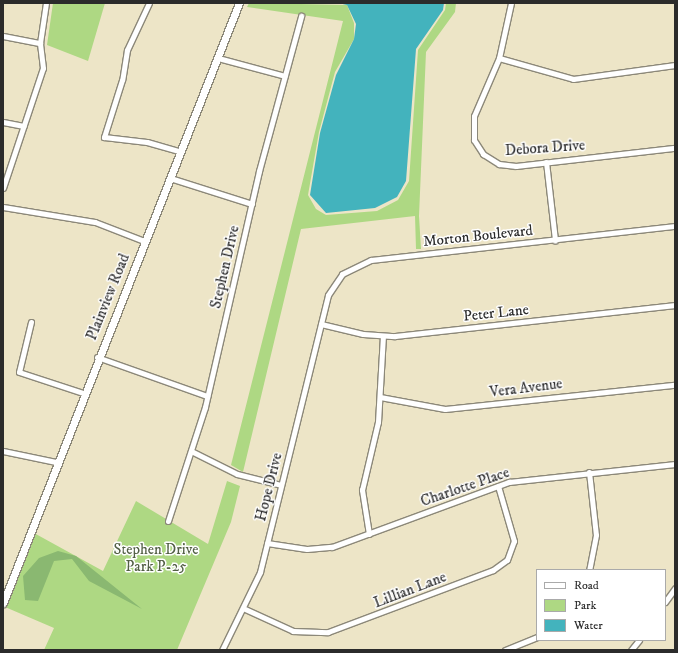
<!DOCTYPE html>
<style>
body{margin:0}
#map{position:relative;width:678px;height:653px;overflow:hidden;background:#ede5c7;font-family:"IM FELL DW Pica",serif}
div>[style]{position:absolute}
.green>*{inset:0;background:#aed883}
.forest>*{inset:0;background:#8ab871}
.water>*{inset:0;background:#43b3bd}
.roads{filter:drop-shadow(1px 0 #8c8879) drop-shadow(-1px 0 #8c8879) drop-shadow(0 1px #8c8879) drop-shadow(0 -1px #8c8879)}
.minor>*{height:5px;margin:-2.5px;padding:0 2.5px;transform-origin:2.5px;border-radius:2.5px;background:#fff}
.secondary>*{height:7px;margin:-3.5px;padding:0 3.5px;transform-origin:3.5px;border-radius:3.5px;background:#fff}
span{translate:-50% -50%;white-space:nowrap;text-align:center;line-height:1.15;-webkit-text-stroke:3px #fff;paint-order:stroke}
.street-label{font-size:15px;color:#2b2b2b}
.park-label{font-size:15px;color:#525f45}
.frame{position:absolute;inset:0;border:4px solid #2b2b2b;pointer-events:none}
.legend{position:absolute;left:536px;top:569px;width:130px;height:72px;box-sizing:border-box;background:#fff;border:1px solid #aaa;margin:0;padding:5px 7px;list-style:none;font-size:12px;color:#2b2b2b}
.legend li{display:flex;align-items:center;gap:8px;height:20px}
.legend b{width:20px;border:1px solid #aaa}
</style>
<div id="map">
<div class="green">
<i style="clip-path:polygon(53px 3px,105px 3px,88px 61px,47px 45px)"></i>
<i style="clip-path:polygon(249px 3px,347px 5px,354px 23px,354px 39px,335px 72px,319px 132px,308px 195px,316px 209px,326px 215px,377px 211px,398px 200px,409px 181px,418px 50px,445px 10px,446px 3px,456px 3px,455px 12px,426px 52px,419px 216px,421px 249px,416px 249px,415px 216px,301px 229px,243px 472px,231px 465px,343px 21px,247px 7px)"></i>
<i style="clip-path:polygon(227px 481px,240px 486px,231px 522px,177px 650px,44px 650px,54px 628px,5px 607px,34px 533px,103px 571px,136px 501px,208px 544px)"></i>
</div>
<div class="forest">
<i style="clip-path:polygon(58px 551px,76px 556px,142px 609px,89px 581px,72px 559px,54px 561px,38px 601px,25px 600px,23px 576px,39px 558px)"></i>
</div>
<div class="water">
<i style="clip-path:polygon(338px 3px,444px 3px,443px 10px,416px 49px,406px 181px,397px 197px,375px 208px,326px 213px,310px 195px,320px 133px,336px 75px,354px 39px,356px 24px,347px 5px)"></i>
</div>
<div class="roads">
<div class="minor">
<i style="left:149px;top:3px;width:52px;rotate:115.1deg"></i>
<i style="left:127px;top:50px;width:30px;rotate:99deg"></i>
<i style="left:122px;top:80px;width:60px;rotate:107.5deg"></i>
<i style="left:104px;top:137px;width:43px;rotate:6.6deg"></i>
<i style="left:147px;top:142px;width:35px;rotate:16deg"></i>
<i style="left:511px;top:3px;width:56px;rotate:102.3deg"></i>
<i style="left:499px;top:58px;width:63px;rotate:113.3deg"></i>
<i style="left:474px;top:116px;width:24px;rotate:90deg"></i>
<i style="left:474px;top:140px;width:17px;rotate:57deg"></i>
<i style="left:483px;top:154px;width:19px;rotate:32deg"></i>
<i style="left:499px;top:164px;width:17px;rotate:7deg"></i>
<i style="left:516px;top:166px;width:160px;rotate:-6.5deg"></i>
<i style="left:3px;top:36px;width:38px;rotate:11deg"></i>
<i style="left:218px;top:58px;width:69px;rotate:15deg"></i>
<i style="left:499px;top:58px;width:77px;rotate:15.8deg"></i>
<i style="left:573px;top:79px;width:103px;rotate:-7.8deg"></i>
<i style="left:3px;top:122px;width:21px;rotate:11deg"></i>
<i style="left:546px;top:162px;width:79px;rotate:83.4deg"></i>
<i style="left:170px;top:178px;width:86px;rotate:17.6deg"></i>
<i style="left:3px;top:188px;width:126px;rotate:-71.6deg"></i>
<i style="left:43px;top:68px;width:25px;rotate:-97deg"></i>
<i style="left:40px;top:43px;width:40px;rotate:-81.5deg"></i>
<i style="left:3px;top:207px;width:93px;rotate:9.3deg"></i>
<i style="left:95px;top:222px;width:53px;rotate:21.2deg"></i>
<i style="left:31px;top:322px;width:51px;rotate:103.5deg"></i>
<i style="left:19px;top:372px;width:67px;rotate:18.2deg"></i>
<i style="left:321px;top:324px;width:43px;rotate:13.4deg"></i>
<i style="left:363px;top:334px;width:32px;rotate:4deg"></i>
<i style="left:395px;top:336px;width:282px;rotate:-6.3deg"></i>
<i style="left:97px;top:357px;width:117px;rotate:19.5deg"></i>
<i style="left:380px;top:397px;width:66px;rotate:10.5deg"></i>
<i style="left:445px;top:409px;width:231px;rotate:-6deg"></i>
<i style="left:3px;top:451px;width:54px;rotate:11.7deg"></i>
<i style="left:191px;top:451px;width:51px;rotate:26.6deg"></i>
<i style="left:237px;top:474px;width:45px;rotate:14deg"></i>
<i style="left:589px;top:472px;width:63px;rotate:83.7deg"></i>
<i style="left:596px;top:535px;width:36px;rotate:101deg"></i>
<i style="left:168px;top:521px;width:120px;rotate:-72deg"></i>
<i style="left:205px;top:407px;width:242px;rotate:-77.1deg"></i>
<i style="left:259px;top:171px;width:161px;rotate:-74.8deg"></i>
<i style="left:369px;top:534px;width:45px;rotate:-99deg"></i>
<i style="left:362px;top:490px;width:70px;rotate:-76.8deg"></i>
<i style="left:378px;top:422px;width:86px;rotate:-86.7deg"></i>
<i style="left:267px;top:543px;width:40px;rotate:8.5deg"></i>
<i style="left:307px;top:549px;width:25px;rotate:-5deg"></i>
<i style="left:332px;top:547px;width:189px;rotate:-20.2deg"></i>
<i style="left:509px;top:482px;width:167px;rotate:-6.2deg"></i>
<i style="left:665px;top:602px;width:17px;rotate:-54deg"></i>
<i style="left:245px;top:609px;width:53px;rotate:24.6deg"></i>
<i style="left:293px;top:631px;width:35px;rotate:2deg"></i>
<i style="left:328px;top:632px;width:176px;rotate:-20.6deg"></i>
<i style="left:493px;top:570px;width:17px;rotate:-36deg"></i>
<i style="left:507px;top:560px;width:20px;rotate:-70deg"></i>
<i style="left:514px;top:541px;width:57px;rotate:-106.2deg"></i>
<i style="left:222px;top:650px;width:87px;rotate:-64deg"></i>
<i style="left:260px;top:572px;width:285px;rotate:-76.2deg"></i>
<i style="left:328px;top:295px;width:25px;rotate:-56deg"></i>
<i style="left:342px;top:274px;width:32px;rotate:-26deg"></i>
<i style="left:371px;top:260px;width:306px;rotate:-6.4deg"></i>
<i style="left:505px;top:650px;width:35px;rotate:-22deg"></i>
<i style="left:631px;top:650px;width:13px;rotate:-51deg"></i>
</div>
<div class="secondary">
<i style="left:3px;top:603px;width:645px;rotate:-68.53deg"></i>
</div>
</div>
<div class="street-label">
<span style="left:545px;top:148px;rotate:-4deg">Debora Drive</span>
<span style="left:478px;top:236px;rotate:-6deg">Morton Boulevard</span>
<span style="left:225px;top:267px;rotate:-77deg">Stephen Drive</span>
<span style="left:108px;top:297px;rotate:-68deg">Plainview Road</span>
<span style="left:496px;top:313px;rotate:-6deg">Peter Lane</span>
<span style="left:526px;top:388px;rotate:-7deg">Vera Avenue</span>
<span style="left:269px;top:487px;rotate:-76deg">Hope Drive</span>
<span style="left:465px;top:487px;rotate:-19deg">Charlotte Place</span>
<span style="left:410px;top:590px;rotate:-21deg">Lillian Lane</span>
</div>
<div class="park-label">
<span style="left:156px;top:558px">Stephen Drive<br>Park P-25</span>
</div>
<div class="frame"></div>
<ul class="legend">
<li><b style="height:5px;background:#fff"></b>Road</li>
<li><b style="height:11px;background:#aed883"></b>Park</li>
<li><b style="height:11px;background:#43b3bd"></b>Water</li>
</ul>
</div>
